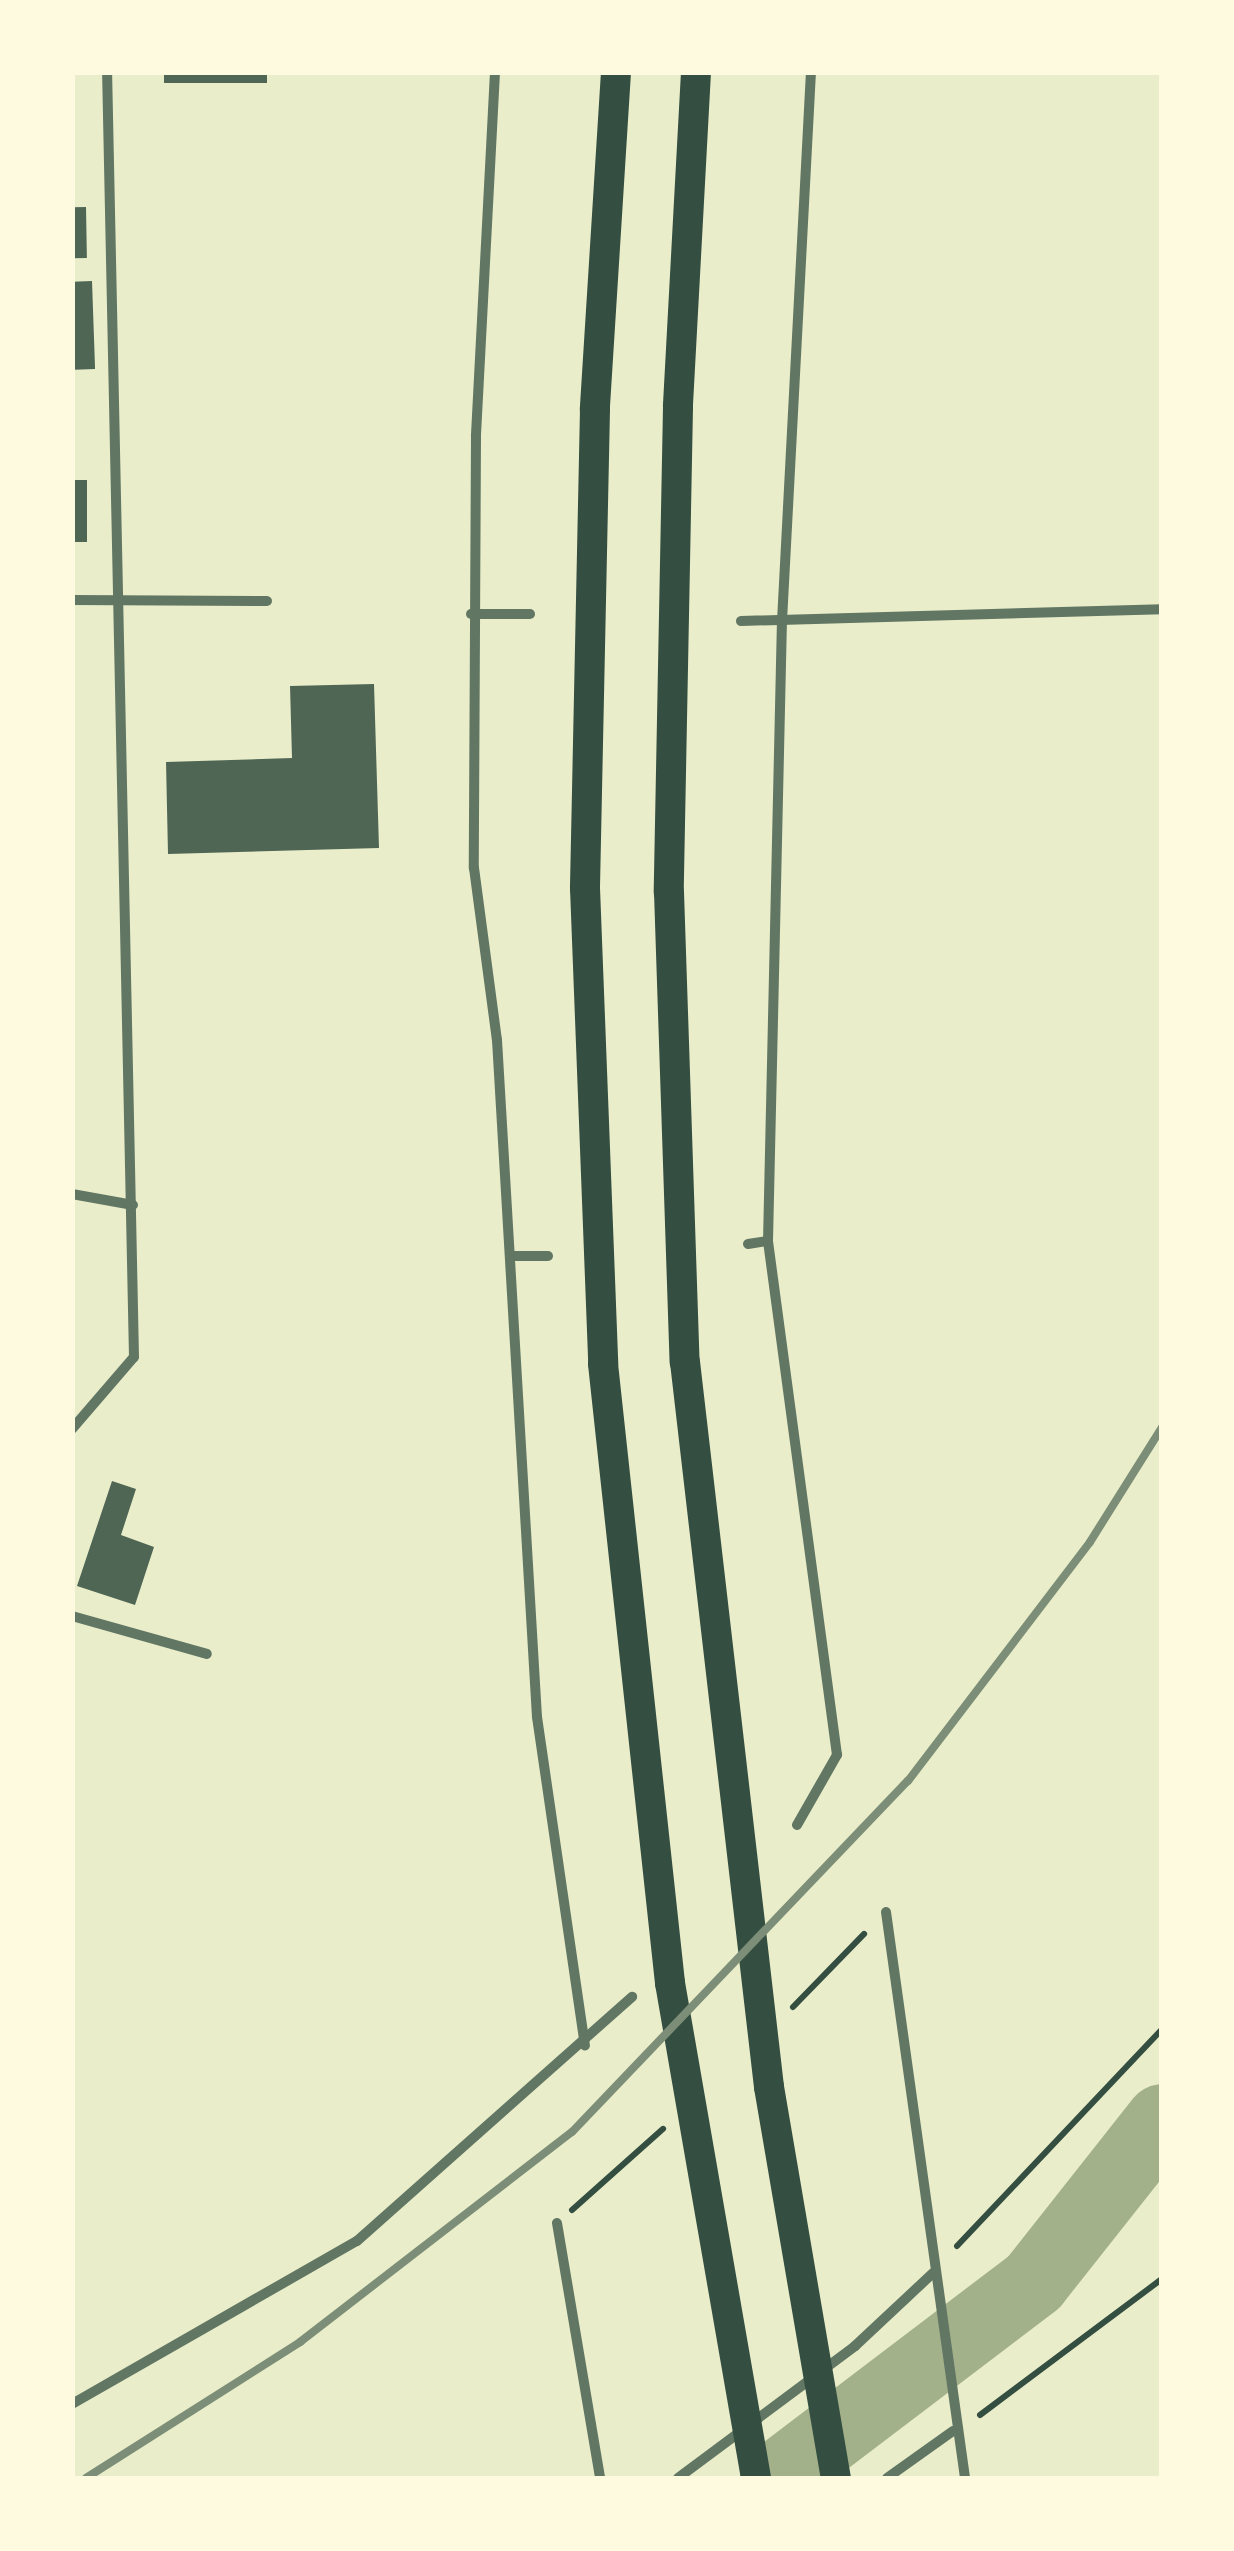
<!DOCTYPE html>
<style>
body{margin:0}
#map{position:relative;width:1234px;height:2551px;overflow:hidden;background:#e9edc9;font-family:Manrope,sans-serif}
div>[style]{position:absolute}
.river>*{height:72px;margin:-36px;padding:0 36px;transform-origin:36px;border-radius:36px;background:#a3b18a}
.building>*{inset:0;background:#4f6655;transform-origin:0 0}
.path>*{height:6px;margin:-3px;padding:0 3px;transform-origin:3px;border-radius:3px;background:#344e41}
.minor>*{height:10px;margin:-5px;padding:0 5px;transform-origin:5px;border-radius:5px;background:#617663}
.motorway>*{height:30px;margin:-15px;padding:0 15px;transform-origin:15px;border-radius:15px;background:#344e41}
.rail>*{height:8px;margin:-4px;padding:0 4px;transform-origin:4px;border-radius:4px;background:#7c8e77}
span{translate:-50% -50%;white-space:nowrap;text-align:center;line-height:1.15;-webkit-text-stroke:9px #fefae0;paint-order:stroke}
.frame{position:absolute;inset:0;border:75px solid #fefae0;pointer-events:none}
</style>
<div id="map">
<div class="river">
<i style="left:776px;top:2478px;width:324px;rotate:-37.2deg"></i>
<i style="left:1034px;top:2282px;width:206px;rotate:-51.7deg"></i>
</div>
<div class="building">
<i style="left:164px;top:72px;width:103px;height:11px"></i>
<i style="left:86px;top:207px;width:51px;height:14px;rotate:89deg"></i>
<i style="left:92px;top:281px;width:88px;height:20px;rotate:88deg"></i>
<i style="left:72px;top:480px;width:15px;height:62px"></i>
<i style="clip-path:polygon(374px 684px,379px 848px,168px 854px,166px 762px,292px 758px,290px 686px)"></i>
<i style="clip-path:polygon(112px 1481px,136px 1489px,121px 1535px,154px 1547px,135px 1605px,77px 1586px)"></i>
</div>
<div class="path">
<i style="left:793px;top:2007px;width:102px;rotate:-45.8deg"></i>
<i style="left:572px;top:2210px;width:122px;rotate:-41.7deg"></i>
<i style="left:957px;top:2246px;width:299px;rotate:-46.6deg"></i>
<i style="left:980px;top:2415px;width:227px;rotate:-36.8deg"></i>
</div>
<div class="minor">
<i style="left:495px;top:72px;width:365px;rotate:93deg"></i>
<i style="left:476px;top:437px;width:431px;rotate:90.3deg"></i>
<i style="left:474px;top:868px;width:174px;rotate:82.4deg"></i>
<i style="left:497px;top:1040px;width:678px;rotate:86.62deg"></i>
<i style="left:537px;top:1717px;width:332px;rotate:81.7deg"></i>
<i style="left:72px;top:600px;width:195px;rotate:0.3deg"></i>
<i style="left:471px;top:614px;width:59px"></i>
<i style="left:741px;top:621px;width:421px;rotate:-1.6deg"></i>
<i style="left:72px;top:1194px;width:62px;rotate:10.2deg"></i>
<i style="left:748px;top:1244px;width:20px;rotate:-9deg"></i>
<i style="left:510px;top:1256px;width:38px"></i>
<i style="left:72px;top:1429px;width:95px;rotate:-49.3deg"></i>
<i style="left:134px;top:1357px;width:1285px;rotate:-91.2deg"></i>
<i style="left:72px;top:1616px;width:140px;rotate:15.7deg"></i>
<i style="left:797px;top:1825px;width:81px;rotate:-60.3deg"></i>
<i style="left:837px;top:1755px;width:519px;rotate:-97.65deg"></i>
<i style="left:768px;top:1241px;width:620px;rotate:-88.71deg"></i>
<i style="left:782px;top:621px;width:550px;rotate:-86.98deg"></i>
<i style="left:886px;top:1912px;width:571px;rotate:82.05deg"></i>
<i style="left:557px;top:2223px;width:259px;rotate:80.4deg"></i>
<i style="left:72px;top:2404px;width:328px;rotate:-29.8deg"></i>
<i style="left:357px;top:2241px;width:368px;rotate:-41.6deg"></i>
<i style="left:678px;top:2478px;width:221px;rotate:-36.7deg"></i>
<i style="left:855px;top:2346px;width:107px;rotate:-43.1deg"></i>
<i style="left:887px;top:2478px;width:81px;rotate:-35.5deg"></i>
</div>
<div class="motorway">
<i style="left:616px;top:72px;width:338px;rotate:93.6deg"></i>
<i style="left:595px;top:409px;width:479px;rotate:91.2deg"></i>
<i style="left:585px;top:888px;width:476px;rotate:87.8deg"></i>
<i style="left:603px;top:1364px;width:623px;rotate:83.82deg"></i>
<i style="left:670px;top:1983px;width:502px;rotate:80.14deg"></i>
<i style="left:696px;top:72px;width:335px;rotate:93.1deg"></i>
<i style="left:678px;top:407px;width:485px;rotate:91.1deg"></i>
<i style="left:669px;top:892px;width:470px;rotate:88.1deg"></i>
<i style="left:685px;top:1362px;width:730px;rotate:83.39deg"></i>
<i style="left:769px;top:2087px;width:397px;rotate:80.3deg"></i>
</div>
<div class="rail">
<i style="left:86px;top:2478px;width:254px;rotate:-32.4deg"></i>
<i style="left:300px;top:2342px;width:344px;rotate:-37.7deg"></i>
<i style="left:572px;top:2132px;width:486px;rotate:-46.3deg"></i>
<i style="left:908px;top:1781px;width:300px;rotate:-52.7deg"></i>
<i style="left:1090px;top:1542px;width:136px;rotate:-57.9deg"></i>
</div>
<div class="frame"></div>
</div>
